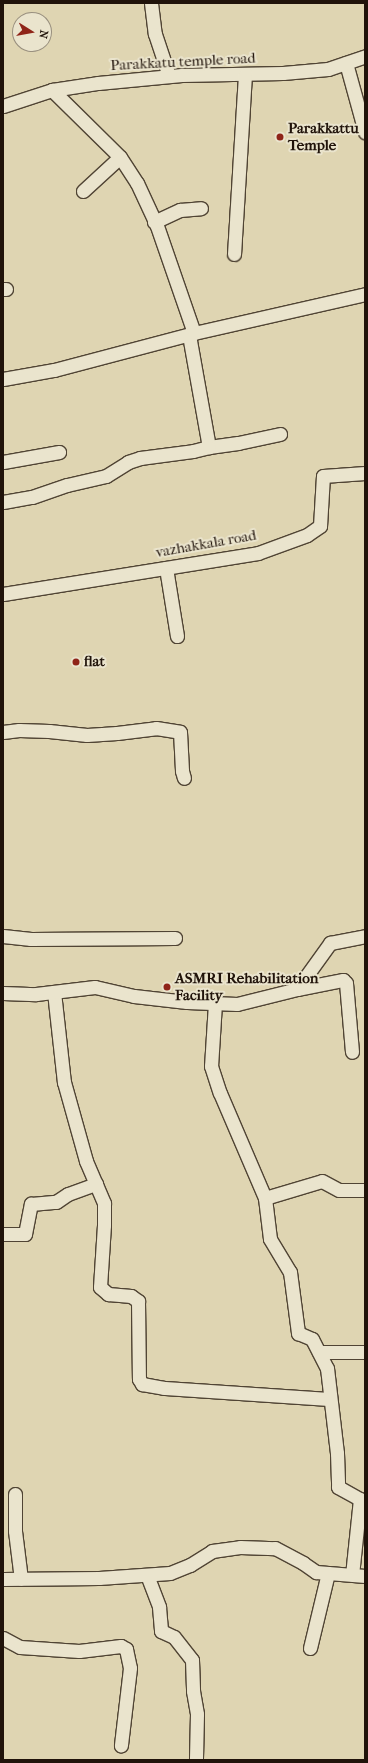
<!DOCTYPE html>
<style>
body{margin:0}
#map{position:relative;width:368px;height:1763px;overflow:hidden;background:#dfd5b2;font-family:"IM FELL French Canon",serif}
div>[style]{position:absolute}
.roads{filter:drop-shadow(1px 0 #504434) drop-shadow(-1px 0 #504434) drop-shadow(0 1px #504434) drop-shadow(0 -1px #504434)}
.minor>*{height:13px;margin:-6.5px;padding:0 6.5px;transform-origin:6.5px;border-radius:6.5px;background:#eae4cd}
.dots>*{width:11px;height:11px;translate:-50% -50%;box-sizing:border-box;border:2px solid #eae4cd;border-radius:50%}
span{translate:-50% -50%;white-space:nowrap;text-align:center;line-height:1.15;-webkit-text-stroke:4px #eae4cd;paint-order:stroke}
.street-label{font-size:15px;color:#20130a}
.poi-label{font-size:15px;color:#20130a;font-weight:700}
.left{translate:0 -50%;text-align:left}
.frame{position:absolute;inset:0;border:4px solid #20130a;pointer-events:none}
.north{position:absolute;left:12px;top:12px;width:40px;height:40px;box-sizing:border-box;background:#eae4cd;border:1px solid #99907f;border-radius:50%;rotate:101deg;font-size:11px;font-weight:700;line-height:16px;text-align:center;color:#20130a}
.north::after{content:'';display:block;margin:auto;width:14px;height:18px;background:#8f2418;clip-path:polygon(50% 0,100% 100%,50% 72%,0 100%)}
</style>
<div id="map">
<div class="roads">
<div class="minor">
<i style="left:151px;top:3px;width:31px;rotate:83deg"></i>
<i style="left:155px;top:34px;width:44px;rotate:71.6deg"></i>
<i style="left:346px;top:63px;width:72px;rotate:74.6deg"></i>
<i style="left:52px;top:90px;width:95px;rotate:44.6deg"></i>
<i style="left:120px;top:157px;width:31px;rotate:57deg"></i>
<i style="left:137px;top:183px;width:47px;rotate:65.1deg"></i>
<i style="left:157px;top:226px;width:113px;rotate:70.9deg"></i>
<i style="left:3px;top:106px;width:52px;rotate:-18.1deg"></i>
<i style="left:52px;top:90px;width:47px;rotate:-8.7deg"></i>
<i style="left:98px;top:83px;width:84px;rotate:-5.4deg"></i>
<i style="left:182px;top:75px;width:101px;rotate:-1.1deg"></i>
<i style="left:283px;top:73px;width:45px;rotate:-5.1deg"></i>
<i style="left:328px;top:69px;width:39px;rotate:-19deg"></i>
<i style="left:83px;top:191px;width:50px;rotate:-42.6deg"></i>
<i style="left:154px;top:222px;width:29px;rotate:-25deg"></i>
<i style="left:180px;top:210px;width:21px;rotate:-5deg"></i>
<i style="left:234px;top:254px;width:180px;rotate:-86.5deg"></i>
<i style="left:3px;top:289px;width:3px"></i>
<i style="left:189px;top:335px;width:114px;rotate:79.9deg"></i>
<i style="left:209px;top:447px;width:29px;rotate:-8deg"></i>
<i style="left:238px;top:443px;width:43px;rotate:-12.1deg"></i>
<i style="left:3px;top:379px;width:52px;rotate:-10deg"></i>
<i style="left:54px;top:370px;width:145px;rotate:-14.8deg"></i>
<i style="left:194px;top:333px;width:175px;rotate:-12.8deg"></i>
<i style="left:3px;top:462px;width:57px;rotate:-10.1deg"></i>
<i style="left:3px;top:502px;width:29px;rotate:-10deg"></i>
<i style="left:32px;top:497px;width:37px;rotate:-19deg"></i>
<i style="left:67px;top:485px;width:40px;rotate:-13deg"></i>
<i style="left:106px;top:476px;width:26px;rotate:-32deg"></i>
<i style="left:128px;top:462px;width:13px;rotate:-18deg"></i>
<i style="left:140px;top:458px;width:53px;rotate:-7.5deg"></i>
<i style="left:193px;top:451px;width:16px;rotate:-14deg"></i>
<i style="left:166px;top:568px;width:69px;rotate:80.8deg"></i>
<i style="left:3px;top:594px;width:258px;rotate:-9.1deg"></i>
<i style="left:258px;top:553px;width:52px;rotate:-20.2deg"></i>
<i style="left:307px;top:535px;width:16px;rotate:-35deg"></i>
<i style="left:320px;top:526px;width:50px;rotate:-86.6deg"></i>
<i style="left:323px;top:476px;width:42px;rotate:-4.1deg"></i>
<i style="left:3px;top:732px;width:16px;rotate:-7deg"></i>
<i style="left:19px;top:730px;width:30px;rotate:2deg"></i>
<i style="left:49px;top:731px;width:38px;rotate:6deg"></i>
<i style="left:87px;top:735px;width:30px;rotate:-4deg"></i>
<i style="left:117px;top:733px;width:39px;rotate:-7deg"></i>
<i style="left:156px;top:728px;width:24px;rotate:9deg"></i>
<i style="left:180px;top:732px;width:39px;rotate:87deg"></i>
<i style="left:182px;top:771px;width:7px;rotate:74deg"></i>
<i style="left:3px;top:936px;width:28px;rotate:6deg"></i>
<i style="left:31px;top:939px;width:144px;rotate:-0.4deg"></i>
<i style="left:297px;top:989px;width:47px;rotate:-11.1deg"></i>
<i style="left:343px;top:980px;width:4px;rotate:45deg"></i>
<i style="left:346px;top:983px;width:69px;rotate:85deg"></i>
<i style="left:54px;top:992px;width:91px;rotate:83.7deg"></i>
<i style="left:64px;top:1082px;width:82px;rotate:74.4deg"></i>
<i style="left:86px;top:1161px;width:46px;rotate:66.8deg"></i>
<i style="left:104px;top:1203px;width:22px;rotate:90deg"></i>
<i style="left:104px;top:1225px;width:62px;rotate:93.7deg"></i>
<i style="left:100px;top:1287px;width:11px;rotate:41deg"></i>
<i style="left:108px;top:1294px;width:23px;rotate:5deg"></i>
<i style="left:131px;top:1296px;width:9px;rotate:36deg"></i>
<i style="left:138px;top:1301px;width:78px;rotate:89.3deg"></i>
<i style="left:139px;top:1379px;width:6px;rotate:59deg"></i>
<i style="left:142px;top:1384px;width:22px;rotate:10deg"></i>
<i style="left:164px;top:1388px;width:166px;rotate:3.8deg"></i>
<i style="left:3px;top:993px;width:33px;rotate:2deg"></i>
<i style="left:36px;top:994px;width:59px;rotate:-6.8deg"></i>
<i style="left:95px;top:987px;width:40px;rotate:13deg"></i>
<i style="left:134px;top:996px;width:53px;rotate:6.5deg"></i>
<i style="left:187px;top:1002px;width:50px;rotate:2.3deg"></i>
<i style="left:237px;top:1004px;width:62px;rotate:-14deg"></i>
<i style="left:297px;top:989px;width:57px;rotate:-54.3deg"></i>
<i style="left:330px;top:943px;width:36px;rotate:-11deg"></i>
<i style="left:215px;top:1003px;width:63px;rotate:93.6deg"></i>
<i style="left:211px;top:1066px;width:28px;rotate:72deg"></i>
<i style="left:220px;top:1093px;width:114px;rotate:66.8deg"></i>
<i style="left:265px;top:1198px;width:41px;rotate:83deg"></i>
<i style="left:270px;top:1239px;width:39px;rotate:59deg"></i>
<i style="left:290px;top:1272px;width:62px;rotate:82.5deg"></i>
<i style="left:298px;top:1333px;width:15px;rotate:23deg"></i>
<i style="left:312px;top:1339px;width:33px;rotate:63deg"></i>
<i style="left:327px;top:1368px;width:86px;rotate:83.3deg"></i>
<i style="left:337px;top:1453px;width:34px;rotate:88deg"></i>
<i style="left:338px;top:1487px;width:25px;rotate:29deg"></i>
<i style="left:360px;top:1499px;width:76px;rotate:96deg"></i>
<i style="left:265px;top:1198px;width:59px;rotate:-16.6deg"></i>
<i style="left:322px;top:1181px;width:19px;rotate:28deg"></i>
<i style="left:339px;top:1190px;width:26px"></i>
<i style="left:3px;top:1234px;width:22px"></i>
<i style="left:25px;top:1234px;width:31px;rotate:-79deg"></i>
<i style="left:31px;top:1204px;width:25px;rotate:-5deg"></i>
<i style="left:56px;top:1202px;width:14px;rotate:-34deg"></i>
<i style="left:68px;top:1194px;width:30px;rotate:-20deg"></i>
<i style="left:319px;top:1352px;width:46px"></i>
<i style="left:15px;top:1494px;width:37px;rotate:90deg"></i>
<i style="left:15px;top:1531px;width:48px;rotate:82.9deg"></i>
<i style="left:147px;top:1575px;width:34px;rotate:69deg"></i>
<i style="left:159px;top:1607px;width:24px;rotate:85deg"></i>
<i style="left:161px;top:1631px;width:14px;rotate:25deg"></i>
<i style="left:174px;top:1637px;width:29px;rotate:52deg"></i>
<i style="left:192px;top:1660px;width:31px;rotate:88deg"></i>
<i style="left:193px;top:1691px;width:23px;rotate:80deg"></i>
<i style="left:197px;top:1714px;width:45px;rotate:91.3deg"></i>
<i style="left:3px;top:1579px;width:96px;rotate:-0.6deg"></i>
<i style="left:99px;top:1578px;width:71px;rotate:-4deg"></i>
<i style="left:170px;top:1573px;width:22px;rotate:-22deg"></i>
<i style="left:190px;top:1565px;width:26px;rotate:-32deg"></i>
<i style="left:212px;top:1551px;width:28px;rotate:-8deg"></i>
<i style="left:240px;top:1547px;width:35px;rotate:2deg"></i>
<i style="left:275px;top:1548px;width:32px;rotate:28deg"></i>
<i style="left:303px;top:1563px;width:16px;rotate:35deg"></i>
<i style="left:316px;top:1572px;width:49px;rotate:4.7deg"></i>
<i style="left:3px;top:1638px;width:19px;rotate:28deg"></i>
<i style="left:20px;top:1647px;width:59px;rotate:3.9deg"></i>
<i style="left:79px;top:1651px;width:42px;rotate:-6.8deg"></i>
<i style="left:121px;top:1646px;width:6px;rotate:31deg"></i>
<i style="left:126px;top:1649px;width:19px;rotate:78deg"></i>
<i style="left:130px;top:1668px;width:78px;rotate:96.7deg"></i>
<i style="left:310px;top:1648px;width:77px;rotate:-76.5deg"></i>
</div>
</div>
<div class="dots">
<i style="left:280px;top:137px;background:#8f2418"></i>
<i style="left:76px;top:662px;background:#8f2418"></i>
<i style="left:167px;top:987px;background:#8f2418"></i>
</div>
<div class="street-label">
<span style="left:183px;top:62px;rotate:-3deg">Parakkatu temple road</span>
<span style="left:206px;top:544px;rotate:-10deg">vazhakkala road</span>
</div>
<div class="poi-label">
<span class="left" style="left:288px;top:137px">Parakkattu<br>Temple</span>
<span class="left" style="left:84px;top:662px">flat</span>
<span class="left" style="left:175px;top:987px">ASMRI Rehabilitation<br>Facility</span>
</div>
<div class="frame"></div>
<div class="north">N</div>
</div>
